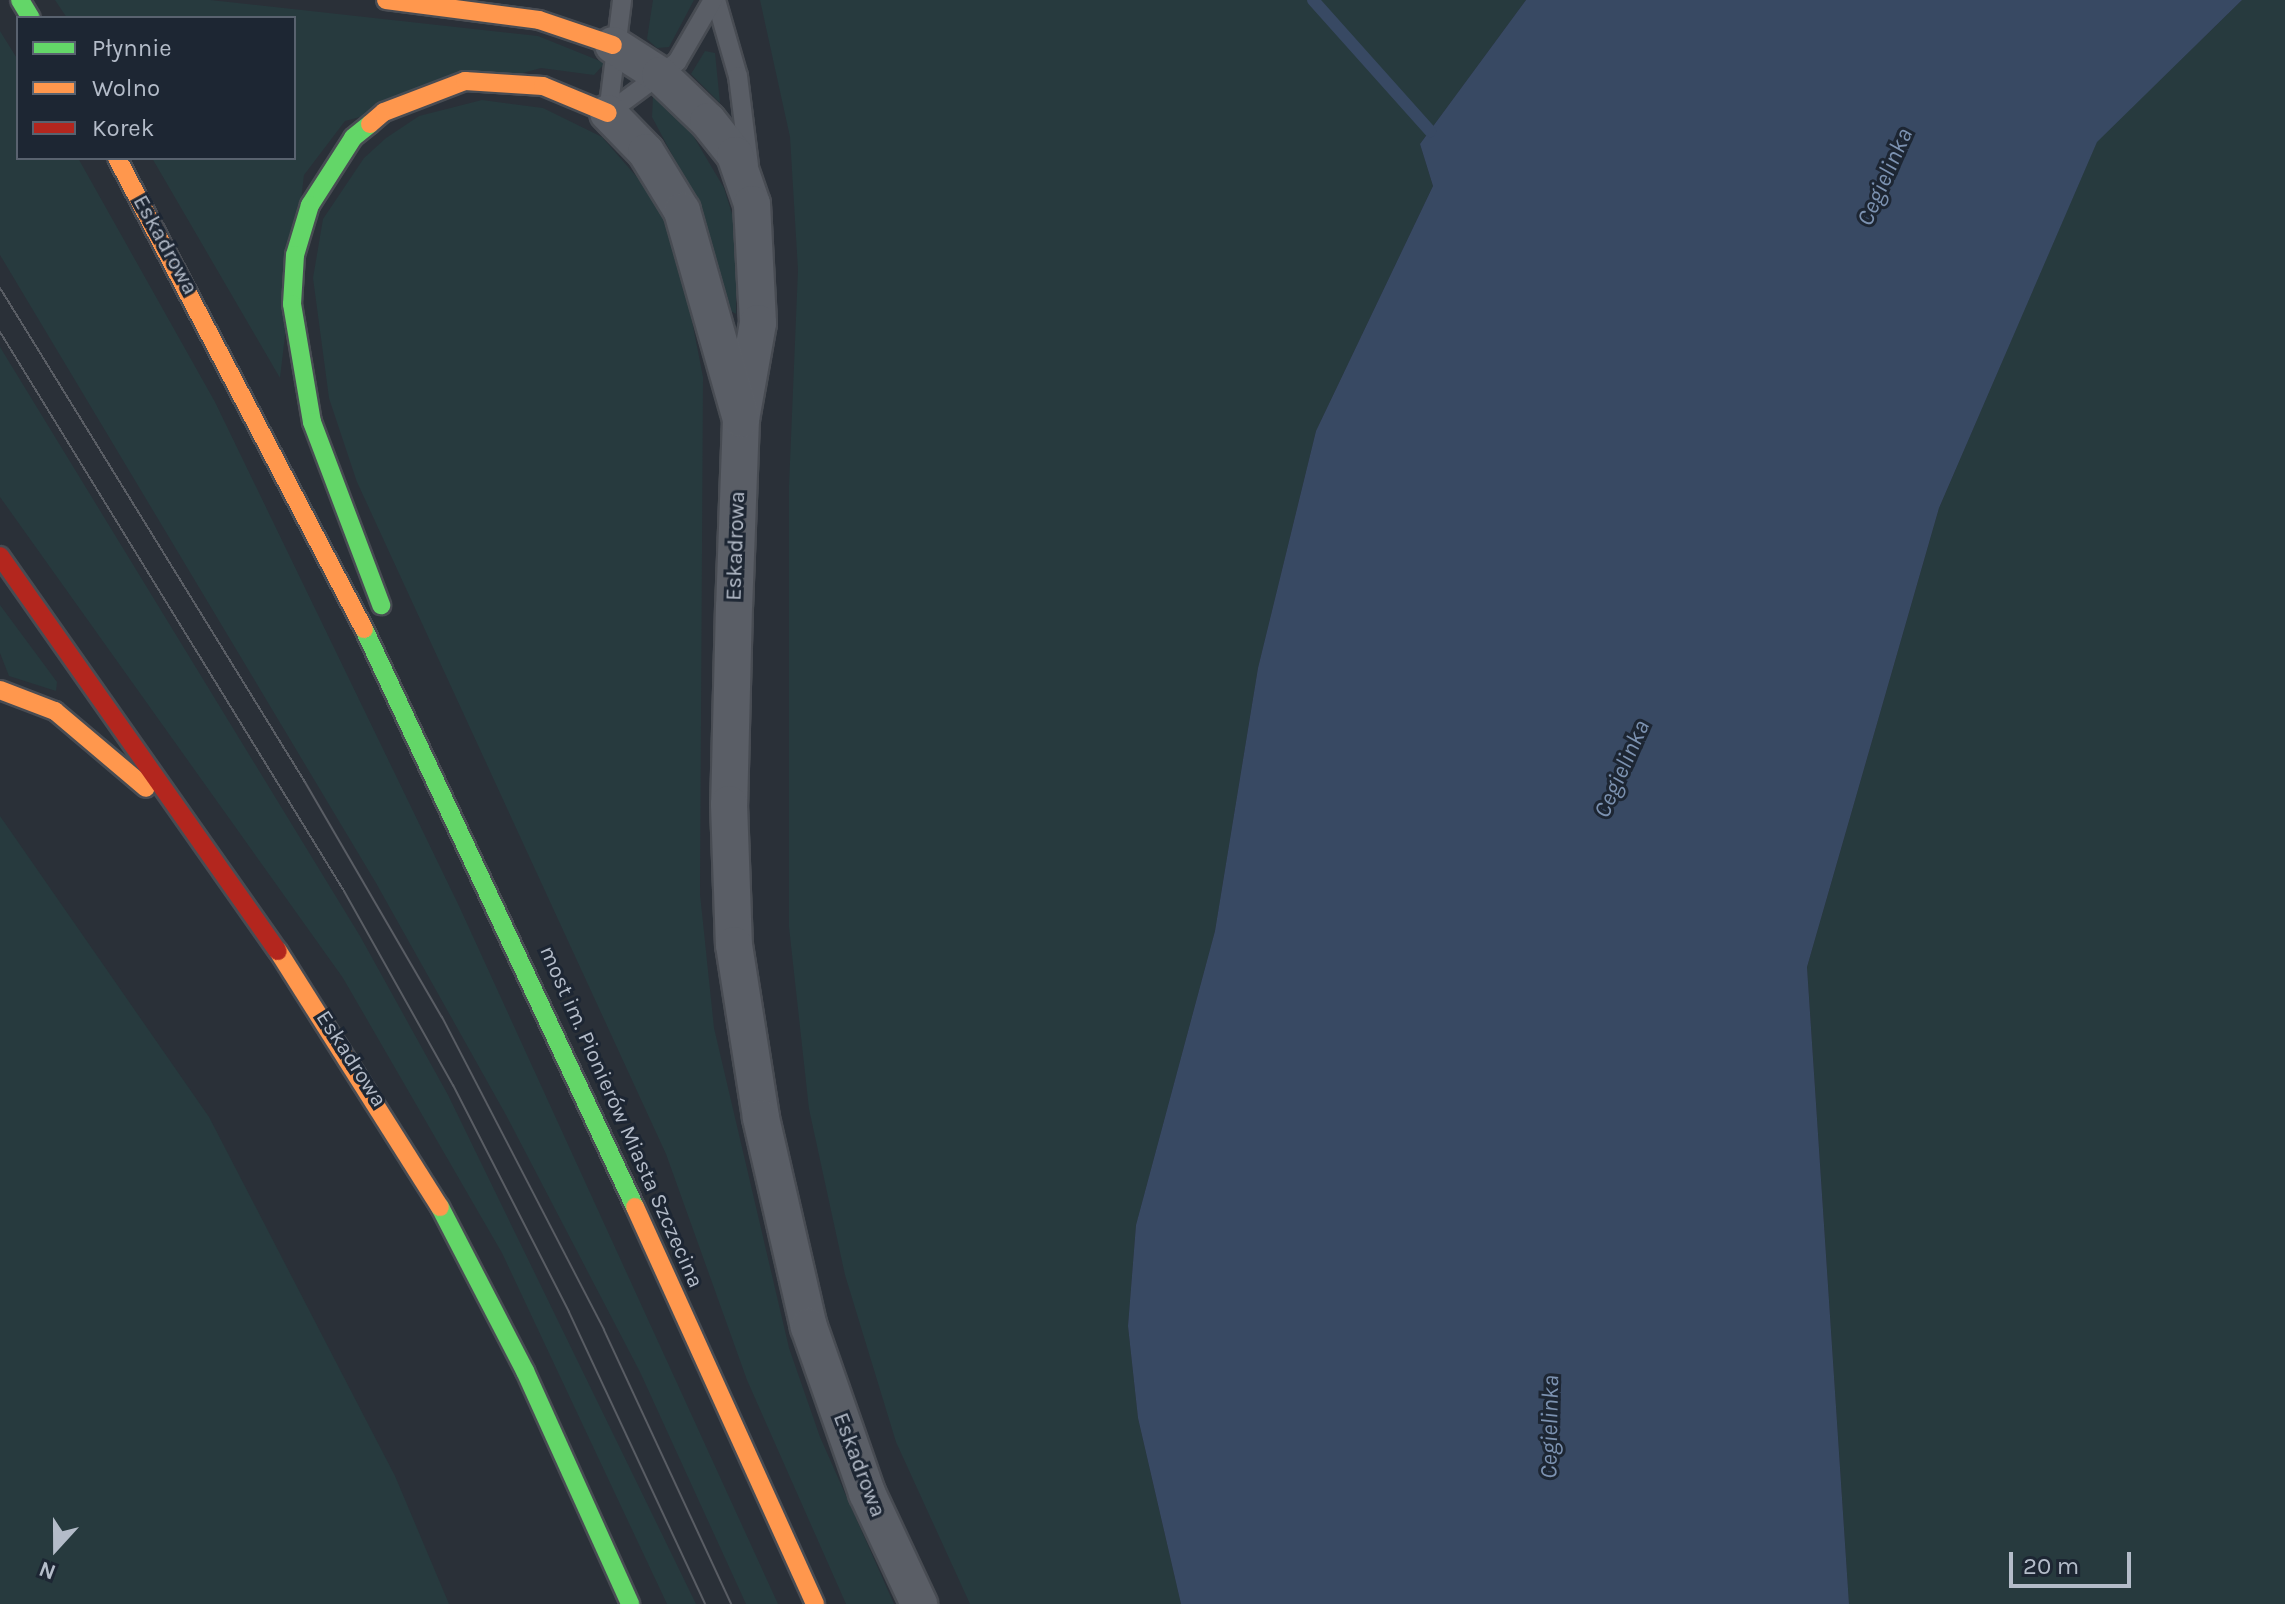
<!DOCTYPE html>
<meta charset="utf-8">
<style>
body{margin:0}
#map{position:relative;width:2285px;height:1604px;overflow:hidden;background:#2a3038;font-family:Karla,sans-serif}
div>[style]{position:absolute}
.green>*{inset:0;background:#273a3e}
.water>*{inset:0;background:#384963}
.stream>*{height:12px;margin:-6px;padding:0 6px;transform-origin:6px;border-radius:6px;background:#384963}
.roads{filter:drop-shadow(2px 0 #484c53) drop-shadow(-2px 0 #484c53) drop-shadow(0 2px #484c53) drop-shadow(0 -2px #484c53)}
.lane>*{height:18px;margin:-9px;padding:0 9px;transform-origin:9px;border-radius:9px;background:#5a5e66}
.street>*{height:36px;margin:-18px;padding:0 18px;transform-origin:18px;border-radius:18px;background:#5a5e66}
.fast>*{height:18px;margin:-9px;padding:0 9px;transform-origin:9px;border-radius:9px;background:#63d668}
.slow>*{height:18px;margin:-9px;padding:0 9px;transform-origin:9px;border-radius:9px;background:#ff974d}
.jam>*{height:18px;margin:-9px;padding:0 9px;transform-origin:9px;border-radius:9px;background:#b3261e}
.tram>*{height:2px;margin:-1px;padding:0 1px;transform-origin:1px;border-radius:1px;background:#595d64}
span{translate:-50% -50%;white-space:nowrap;text-align:center;line-height:1.15;-webkit-text-stroke:6px #1d2633;paint-order:stroke}
.street-label{font-size:22px;color:#b4bcc9}
.water-label{font-size:24px;color:#7c92b1;font-style:italic}
.legend{position:absolute;left:16px;top:16px;width:280px;height:144px;box-sizing:border-box;background:#1d2633;border:2px solid #59626f;margin:0;padding:10px 14px;list-style:none;font-size:24px;color:#b4bcc9}
.legend li{display:flex;align-items:center;gap:16px;height:40px}
.legend b{width:40px;border:2px solid #59626f}
.north{position:absolute;left:16px;top:1508px;width:80px;height:80px;-webkit-text-stroke:6px #1d2633;paint-order:stroke;rotate:201deg;font-size:22px;font-weight:700;line-height:32px;text-align:center;color:#b4bcc9}
.north::after{content:'';display:block;margin:auto;width:28px;height:36px;background:#b4bcc9;clip-path:polygon(50% 0,100% 100%,50% 72%,0 100%)}
.scale{position:absolute;left:2009px;top:1552px;width:122px;height:36px;box-sizing:border-box;border:4px solid #b4bcc9;border-top:0;padding-left:10px;font-size:24px;line-height:28px;white-space:nowrap;color:#b4bcc9;-webkit-text-stroke:6px #1d2633;paint-order:stroke}
</style>
<div id="map">
<div class="green">
<i style="clip-path:polygon(55px 0,210px 0,538px 36px,605px 63px,594px 75px,541px 68px,345px 121px,304px 175px,280px 378px,152px 158px,294px 158px,294px 18px,67px 18px)"></i>
<i style="clip-path:polygon(653px 0,694px 0,669px 47px,657px 48px,647px 39px)"></i>
<i style="clip-path:polygon(760px 0,1526px 0,1420px 144px,1433px 186px,1316px 431px,1258px 668px,1215px 931px,1136px 1225px,1128px 1326px,1138px 1418px,1181px 1604px,970px 1604px,896px 1442px,845px 1275px,809px 1109px,789px 927px,789px 486px,798px 270px,790px 137px)"></i>
<i style="clip-path:polygon(2242px 0,2285px 0,2285px 1604px,1849px 1604px,1807px 967px,1939px 508px,2097px 141px)"></i>
<i style="clip-path:polygon(0 31px,18px 60px,18px 158px,78px 158px,215px 402px,459px 906px,778px 1604px,746px 1604px,640px 1372px,506px 1115px,376px 883px,0 255px)"></i>
<i style="clip-path:polygon(705px 51px,715px 53px,720px 103px,691px 74px)"></i>
<i style="clip-path:polygon(653px 96px,688px 127px,724px 188px,736px 227px,736px 314px,729px 310px,700px 207px,652px 117px)"></i>
<i style="clip-path:polygon(482px 100px,543px 108px,602px 137px,656px 199px,683px 275px,703px 377px,700px 894px,714px 1028px,789px 1348px,820px 1437px,894px 1604px,846px 1604px,747px 1380px,666px 1154px,357px 482px,329px 398px,313px 278px,323px 219px,364px 158px,386px 138px,419px 116px)"></i>
<i style="clip-path:polygon(0 347px,360px 936px,448px 1095px,696px 1604px,667px 1604px,502px 1253px,343px 978px,0 497px)"></i>
<i style="clip-path:polygon(0 605px,57px 682px,56px 691px,9px 676px,0 653px)"></i>
<i style="clip-path:polygon(0 816px,209px 1117px,395px 1476px,449px 1604px,0 1604px)"></i>
</div>
<div class="water">
<i style="clip-path:polygon(1526px 0,2242px 0,2097px 142px,1939px 508px,1807px 967px,1849px 1604px,1181px 1604px,1138px 1418px,1128px 1326px,1136px 1225px,1215px 931px,1258px 668px,1316px 431px,1433px 186px,1420px 144px)"></i>
</div>
<div class="stream">
<i style="left:1313px;top:0;width:176px;rotate:48.2deg"></i>
</div>
<div class="roads">
<div class="lane">
<i style="left:716px;top:0;width:79px;rotate:73.9deg"></i>
<i style="left:738px;top:76px;width:90px;rotate:83deg"></i>
<i style="left:608px;top:113px;width:86px;rotate:-36.5deg"></i>
<i style="left:677px;top:62px;width:72px;rotate:-59.9deg"></i>
<i style="left:608px;top:113px;width:114px;rotate:-82.9deg"></i>
</div>
<div class="street">
<i style="left:613px;top:45px;width:56px;rotate:32.6deg"></i>
<i style="left:660px;top:75px;width:66px;rotate:43.8deg"></i>
<i style="left:708px;top:121px;width:43px;rotate:51.5deg"></i>
<i style="left:735px;top:155px;width:52px;rotate:70.9deg"></i>
<i style="left:752px;top:204px;width:119px;rotate:87.1deg"></i>
<i style="left:758px;top:323px;width:97px;rotate:100deg"></i>
<i style="left:741px;top:419px;width:187px;rotate:92.1deg"></i>
<i style="left:734px;top:606px;width:198px;rotate:91.4deg"></i>
<i style="left:729px;top:804px;width:141px;rotate:88deg"></i>
<i style="left:734px;top:945px;width:175px;rotate:81.1deg"></i>
<i style="left:761px;top:1118px;width:214px;rotate:77.1deg"></i>
<i style="left:809px;top:1327px;width:176px;rotate:70.7deg"></i>
<i style="left:867px;top:1493px;width:123px;rotate:64.9deg"></i>
<i style="left:608px;top:113px;width:54px;rotate:45.7deg"></i>
<i style="left:646px;top:152px;width:69px;rotate:58.6deg"></i>
<i style="left:682px;top:211px;width:216px;rotate:74.2deg"></i>
</div>
<div class="fast">
<i style="left:20px;top:0;width:21px;rotate:59deg"></i>
<i style="left:370px;top:124px;width:22px;rotate:141deg"></i>
<i style="left:353px;top:138px;width:80px;rotate:122.7deg"></i>
<i style="left:310px;top:205px;width:52px;rotate:106.7deg"></i>
<i style="left:295px;top:255px;width:49px;rotate:93.5deg"></i>
<i style="left:292px;top:304px;width:120px;rotate:80.4deg"></i>
<i style="left:312px;top:422px;width:196px;rotate:69.3deg"></i>
<i style="left:364px;top:629px;width:638px;rotate:64.88deg"></i>
<i style="left:440px;top:1207px;width:185px;rotate:62.6deg"></i>
<i style="left:525px;top:1371px;width:256px;rotate:65.7deg"></i>
</div>
<div class="slow">
<i style="left:386px;top:0;width:154px;rotate:7.4deg"></i>
<i style="left:539px;top:20px;width:78px;rotate:18.7deg"></i>
<i style="left:370px;top:124px;width:18px;rotate:-41deg"></i>
<i style="left:384px;top:112px;width:87px;rotate:-20.9deg"></i>
<i style="left:465px;top:81px;width:78px;rotate:3.7deg"></i>
<i style="left:543px;top:86px;width:70px;rotate:22.6deg"></i>
<i style="left:117px;top:158px;width:532px;rotate:62.33deg"></i>
<i style="left:0;top:690px;width:59px;rotate:20.9deg"></i>
<i style="left:55px;top:711px;width:119px;rotate:40.2deg"></i>
<i style="left:278px;top:951px;width:303px;rotate:57.7deg"></i>
<i style="left:635px;top:1207px;width:436px;rotate:65.6deg"></i>
</div>
<div class="jam">
<i style="left:0;top:556px;width:483px;rotate:54.9deg"></i>
</div>
</div>
<div class="tram">
<i style="left:0;top:288px;width:581px;rotate:58.31deg"></i>
<i style="left:305px;top:782px;width:272px;rotate:59.8deg"></i>
<i style="left:442px;top:1017px;width:352px;rotate:62.6deg"></i>
<i style="left:604px;top:1330px;width:302px;rotate:65.1deg"></i>
<i style="left:0;top:332px;width:656px;rotate:58.39deg"></i>
<i style="left:344px;top:891px;width:223px;rotate:60.7deg"></i>
<i style="left:453px;top:1085px;width:255px;rotate:62.9deg"></i>
<i style="left:569px;top:1312px;width:322px;rotate:65deg"></i>
</div>
<div class="street-label">
<span style="left:165px;top:245px;rotate:61deg">Eskadrowa</span>
<span style="left:736px;top:546px;rotate:-88deg">Eskadrowa</span>
<span style="left:351px;top:1059px;rotate:57deg">Eskadrowa</span>
<span style="left:621px;top:1117px;rotate:66deg">most im. Pionierów Miasta Szczecina</span>
<span style="left:859px;top:1465px;rotate:69deg">Eskadrowa</span>
</div>
<div class="water-label">
<span style="left:1885px;top:177px;rotate:-66deg">Cegielinka</span>
<span style="left:1622px;top:769px;rotate:-66deg">Cegielinka</span>
<span style="left:1550px;top:1427px;rotate:-89deg">Cegielinka</span>
</div>
<ul class="legend">
<li><b style="height:10px;background:#63d668"></b>Płynnie</li>
<li><b style="height:10px;background:#ff974d"></b>Wolno</li>
<li><b style="height:10px;background:#b3261e"></b>Korek</li>
</ul>
<div class="north">N</div>
<div class="scale">20 m</div>
</div>
